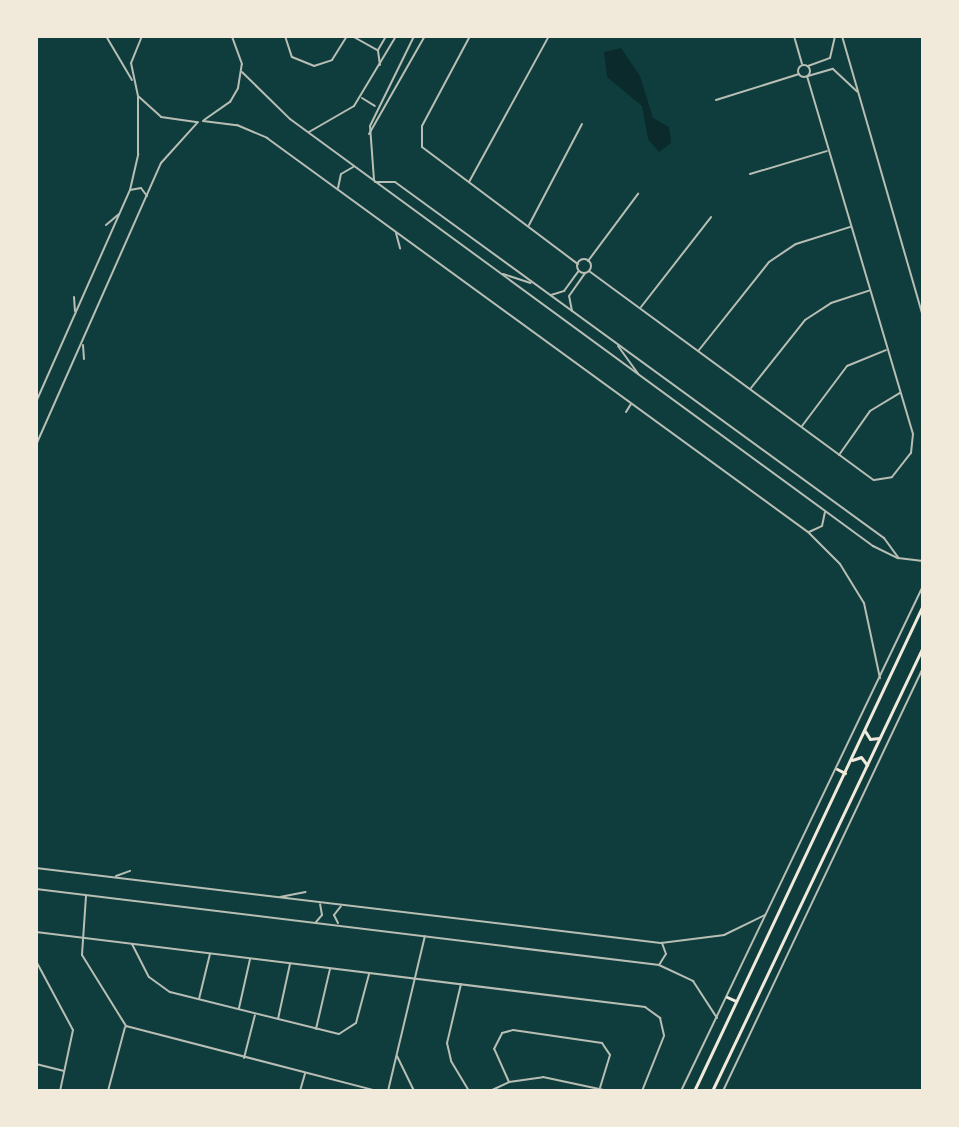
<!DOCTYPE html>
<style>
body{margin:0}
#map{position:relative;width:959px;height:1127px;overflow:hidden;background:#0f3d3e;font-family:Jost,sans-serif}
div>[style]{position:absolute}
.water>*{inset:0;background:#0a2a2b}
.minor>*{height:2px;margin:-1px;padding:0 1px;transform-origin:1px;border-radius:1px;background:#b8beb3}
.minor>.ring{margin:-1px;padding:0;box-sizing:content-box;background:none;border:2px solid #b8beb3;border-radius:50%}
.secondary>*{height:3px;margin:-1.5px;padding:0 1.5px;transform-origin:1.5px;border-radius:1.5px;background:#f1e9da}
span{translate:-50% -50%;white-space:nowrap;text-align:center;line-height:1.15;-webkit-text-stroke:6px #f1e9da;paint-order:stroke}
.frame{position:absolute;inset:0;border:38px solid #f1e9da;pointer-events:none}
</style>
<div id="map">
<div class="water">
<i style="clip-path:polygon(621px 48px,640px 76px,653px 118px,669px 127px,671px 143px,659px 152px,648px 139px,642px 106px,607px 77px,604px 52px)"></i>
</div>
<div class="minor">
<i style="left:106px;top:36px;width:51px;rotate:59.4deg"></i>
<i style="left:142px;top:36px;width:29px;rotate:112deg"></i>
<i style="left:131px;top:63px;width:34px;rotate:78deg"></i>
<i style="left:138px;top:96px;width:31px;rotate:42deg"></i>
<i style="left:161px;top:117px;width:37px;rotate:8deg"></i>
<i style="left:285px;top:36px;width:22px;rotate:72deg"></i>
<i style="left:292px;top:57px;width:24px;rotate:22deg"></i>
<i style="left:314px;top:66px;width:19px;rotate:-18deg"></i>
<i style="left:332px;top:60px;width:28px;rotate:-58deg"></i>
<i style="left:352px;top:36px;width:29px;rotate:29deg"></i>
<i style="left:470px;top:36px;width:102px;rotate:118.1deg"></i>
<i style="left:422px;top:126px;width:21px;rotate:90deg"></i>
<i style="left:422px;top:147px;width:195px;rotate:36.9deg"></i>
<i style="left:794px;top:36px;width:29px;rotate:74deg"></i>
<i style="left:842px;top:36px;width:291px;rotate:73.9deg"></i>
<i class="ring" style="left:798px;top:65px;width:10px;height:10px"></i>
<i style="left:380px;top:65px;width:15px;rotate:-98deg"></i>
<i style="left:378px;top:50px;width:16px;rotate:-60deg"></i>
<i style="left:808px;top:66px;width:23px;rotate:-20deg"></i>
<i style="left:830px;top:58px;width:23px;rotate:-77deg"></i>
<i style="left:242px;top:72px;width:67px;rotate:44.4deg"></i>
<i style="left:290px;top:119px;width:723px;rotate:36.22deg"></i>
<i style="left:873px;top:546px;width:28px;rotate:26deg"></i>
<i style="left:898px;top:558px;width:25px;rotate:7deg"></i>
<i style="left:808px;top:76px;width:26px;rotate:-16deg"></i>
<i style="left:833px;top:69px;width:33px;rotate:43deg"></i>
<i style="left:362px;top:98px;width:15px;rotate:32deg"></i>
<i style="left:716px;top:100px;width:87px;rotate:-17.4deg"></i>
<i style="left:204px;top:120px;width:32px;rotate:-35deg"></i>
<i style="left:230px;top:102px;width:16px;rotate:-60deg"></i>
<i style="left:238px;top:88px;width:24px;rotate:-81deg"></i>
<i style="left:242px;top:64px;width:30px;rotate:-110deg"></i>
<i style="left:203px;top:121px;width:34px;rotate:7deg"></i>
<i style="left:237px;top:125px;width:33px;rotate:23deg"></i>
<i style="left:267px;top:138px;width:669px;rotate:36.07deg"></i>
<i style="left:808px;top:532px;width:45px;rotate:45deg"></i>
<i style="left:840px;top:564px;width:46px;rotate:58.4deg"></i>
<i style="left:864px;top:603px;width:77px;rotate:78deg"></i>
<i style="left:309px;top:132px;width:52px;rotate:-30deg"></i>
<i style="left:354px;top:106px;width:82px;rotate:-59deg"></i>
<i style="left:369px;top:134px;width:113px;rotate:-60.3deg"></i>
<i style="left:750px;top:174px;width:80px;rotate:-16.6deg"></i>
<i style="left:374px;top:180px;width:54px;rotate:-94.2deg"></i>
<i style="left:370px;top:126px;width:100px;rotate:-63.9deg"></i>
<i style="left:375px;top:182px;width:20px"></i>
<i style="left:395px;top:182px;width:605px;rotate:36.06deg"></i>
<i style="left:884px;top:538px;width:24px;rotate:54deg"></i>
<i style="left:469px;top:182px;width:166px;rotate:-61.3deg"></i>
<i style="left:338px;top:188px;width:14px;rotate:-78deg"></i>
<i style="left:341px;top:174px;width:14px;rotate:-30deg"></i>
<i style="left:130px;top:190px;width:11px;rotate:-10deg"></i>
<i style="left:141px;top:188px;width:10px;rotate:53deg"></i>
<i style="left:106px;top:225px;width:17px;rotate:-40deg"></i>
<i style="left:529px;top:225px;width:114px;rotate:-62.3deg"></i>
<i style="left:396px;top:233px;width:16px;rotate:75deg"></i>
<i class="ring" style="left:577px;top:259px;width:12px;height:12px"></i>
<i style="left:588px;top:261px;width:84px;rotate:-53.3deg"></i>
<i style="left:589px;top:271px;width:353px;rotate:36.3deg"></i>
<i style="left:874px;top:480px;width:18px;rotate:-9deg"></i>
<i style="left:892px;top:477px;width:31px;rotate:-52deg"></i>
<i style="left:911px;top:453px;width:19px;rotate:-84deg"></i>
<i style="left:913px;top:434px;width:372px;rotate:-106.5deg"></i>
<i style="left:503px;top:274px;width:29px;rotate:18deg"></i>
<i style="left:551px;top:295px;width:14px;rotate:-17deg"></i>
<i style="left:564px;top:291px;width:24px;rotate:-54deg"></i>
<i style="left:74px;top:297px;width:14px;rotate:86deg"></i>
<i style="left:641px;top:307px;width:114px;rotate:-52.1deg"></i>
<i style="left:572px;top:311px;width:15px;rotate:-101deg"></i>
<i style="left:569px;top:296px;width:28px;rotate:-55deg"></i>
<i style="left:83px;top:345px;width:14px;rotate:86deg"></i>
<i style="left:618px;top:346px;width:34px;rotate:54deg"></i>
<i style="left:699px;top:350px;width:112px;rotate:-51.5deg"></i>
<i style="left:769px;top:262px;width:32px;rotate:-34deg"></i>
<i style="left:796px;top:244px;width:57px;rotate:-17.5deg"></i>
<i style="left:751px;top:388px;width:87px;rotate:-51.5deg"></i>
<i style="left:805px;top:320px;width:31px;rotate:-33deg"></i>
<i style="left:831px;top:303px;width:40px;rotate:-18deg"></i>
<i style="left:36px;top:402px;width:232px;rotate:-66.1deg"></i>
<i style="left:130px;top:190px;width:37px;rotate:-77deg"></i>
<i style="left:138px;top:154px;width:58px;rotate:-90deg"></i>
<i style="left:626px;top:412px;width:9px;rotate:-58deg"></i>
<i style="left:802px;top:426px;width:75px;rotate:-53.1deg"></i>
<i style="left:847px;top:366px;width:42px;rotate:-22.3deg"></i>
<i style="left:36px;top:445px;width:308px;rotate:-66.1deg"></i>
<i style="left:161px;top:163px;width:55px;rotate:-47.9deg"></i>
<i style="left:839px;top:455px;width:54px;rotate:-54.8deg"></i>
<i style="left:870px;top:411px;width:35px;rotate:-31deg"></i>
<i style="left:809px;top:532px;width:14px;rotate:-25deg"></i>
<i style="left:822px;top:526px;width:14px;rotate:-78deg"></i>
<i style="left:36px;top:868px;width:629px;rotate:6.84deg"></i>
<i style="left:661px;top:943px;width:64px;rotate:-7.2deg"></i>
<i style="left:724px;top:935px;width:46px;rotate:-26deg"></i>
<i style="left:116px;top:876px;width:15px;rotate:-20deg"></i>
<i style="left:36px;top:889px;width:628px;rotate:6.96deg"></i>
<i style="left:659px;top:965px;width:38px;rotate:25deg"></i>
<i style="left:693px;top:981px;width:44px;rotate:57deg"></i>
<i style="left:86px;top:896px;width:59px;rotate:93.9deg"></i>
<i style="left:82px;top:955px;width:84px;rotate:58.2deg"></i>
<i style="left:126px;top:1026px;width:259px;rotate:14.5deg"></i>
<i style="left:280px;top:897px;width:26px;rotate:-11deg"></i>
<i style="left:316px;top:922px;width:9px;rotate:-49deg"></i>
<i style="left:322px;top:915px;width:11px;rotate:-100deg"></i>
<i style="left:338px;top:923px;width:9px;rotate:-117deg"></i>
<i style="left:334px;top:915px;width:11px;rotate:-52deg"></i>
<i style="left:36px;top:932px;width:614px;rotate:7.02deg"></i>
<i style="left:645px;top:1007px;width:19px;rotate:36deg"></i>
<i style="left:660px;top:1018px;width:18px;rotate:77deg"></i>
<i style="left:664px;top:1036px;width:59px;rotate:111.8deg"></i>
<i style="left:132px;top:944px;width:37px;rotate:63deg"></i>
<i style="left:149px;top:977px;width:26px;rotate:36deg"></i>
<i style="left:170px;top:992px;width:174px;rotate:14deg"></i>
<i style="left:339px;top:1034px;width:20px;rotate:-33deg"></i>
<i style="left:356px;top:1023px;width:51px;rotate:-75.1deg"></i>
<i style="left:36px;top:961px;width:78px;rotate:61.8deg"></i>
<i style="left:73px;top:1030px;width:62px;rotate:102deg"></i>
<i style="left:659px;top:965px;width:13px;rotate:-58deg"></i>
<i style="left:666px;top:954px;width:12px;rotate:-110deg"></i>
<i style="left:461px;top:984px;width:61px;rotate:103.3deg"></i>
<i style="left:447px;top:1043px;width:18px;rotate:77deg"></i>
<i style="left:451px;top:1061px;width:35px;rotate:59deg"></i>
<i style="left:199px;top:999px;width:46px;rotate:-76.3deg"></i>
<i style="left:239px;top:1008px;width:50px;rotate:-77.3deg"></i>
<i style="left:278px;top:1019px;width:56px;rotate:-77.7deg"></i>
<i style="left:316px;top:1029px;width:62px;rotate:-76.9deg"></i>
<i style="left:397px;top:1056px;width:39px;rotate:64deg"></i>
<i style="left:244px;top:1058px;width:44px;rotate:-75.7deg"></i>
<i style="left:36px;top:1064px;width:29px;rotate:14deg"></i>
<i style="left:509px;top:1082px;width:36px;rotate:-114deg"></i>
<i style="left:494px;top:1049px;width:18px;rotate:-63deg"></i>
<i style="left:502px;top:1033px;width:11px;rotate:-15deg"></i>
<i style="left:513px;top:1030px;width:90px;rotate:8.3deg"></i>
<i style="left:602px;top:1043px;width:14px;rotate:56deg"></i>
<i style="left:610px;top:1055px;width:34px;rotate:107deg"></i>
<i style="left:108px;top:1091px;width:66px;rotate:-75.1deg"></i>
<i style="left:159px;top:1091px;width:23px"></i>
<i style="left:300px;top:1091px;width:18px;rotate:-74deg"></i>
<i style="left:388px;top:1091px;width:159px;rotate:-76.6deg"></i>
<i style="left:490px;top:1091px;width:21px;rotate:-25deg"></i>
<i style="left:509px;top:1082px;width:34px;rotate:-8deg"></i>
<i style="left:543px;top:1077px;width:67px;rotate:12deg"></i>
<i style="left:681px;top:1091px;width:560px;rotate:-64.4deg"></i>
<i style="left:723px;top:1091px;width:469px;rotate:-64.7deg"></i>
</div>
<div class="secondary">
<i style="left:865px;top:731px;width:9px;rotate:58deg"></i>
<i style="left:870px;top:739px;width:9px;rotate:-6deg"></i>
<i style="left:852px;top:760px;width:9px;rotate:-18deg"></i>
<i style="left:861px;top:757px;width:10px;rotate:53deg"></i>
<i style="left:837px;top:769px;width:9px;rotate:27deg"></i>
<i style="left:727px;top:997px;width:10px;rotate:24deg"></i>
<i style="left:694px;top:1091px;width:537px;rotate:-64.77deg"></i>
<i style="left:712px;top:1091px;width:492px;rotate:-64.6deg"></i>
</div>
<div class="frame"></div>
</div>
